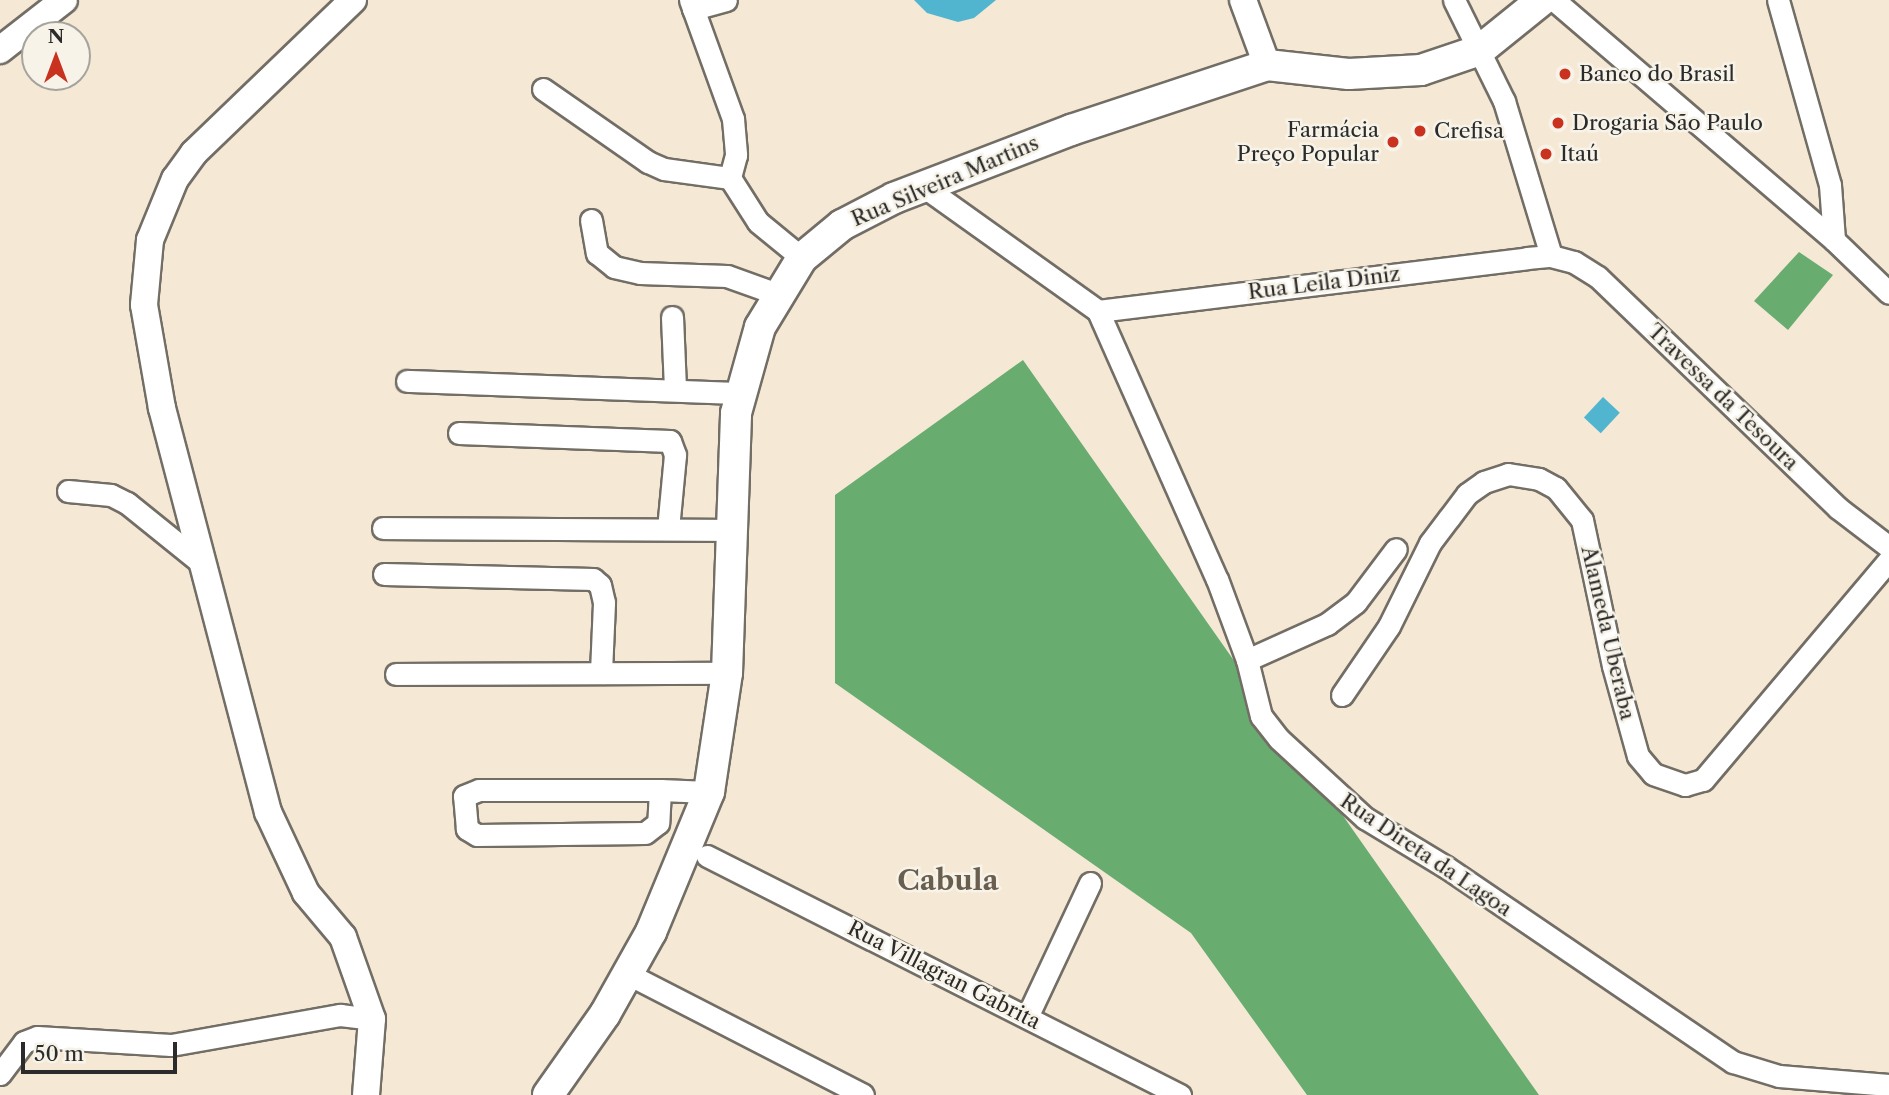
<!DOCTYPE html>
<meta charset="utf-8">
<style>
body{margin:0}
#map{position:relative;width:1889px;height:1095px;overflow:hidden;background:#f5e9d5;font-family:"Libre Caslon Text",serif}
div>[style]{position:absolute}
.forest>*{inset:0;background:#68ac70}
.water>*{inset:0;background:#52b5d0;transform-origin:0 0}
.roads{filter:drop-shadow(2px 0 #726e66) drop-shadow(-2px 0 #726e66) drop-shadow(0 2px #726e66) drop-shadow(0 -2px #726e66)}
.minor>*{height:21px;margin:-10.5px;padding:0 10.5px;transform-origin:10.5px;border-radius:10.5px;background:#fff}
.tertiary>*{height:26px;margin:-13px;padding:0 13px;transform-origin:13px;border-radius:13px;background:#fff}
.secondary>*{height:30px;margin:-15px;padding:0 15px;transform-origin:15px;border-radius:15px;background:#fff}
.dots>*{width:19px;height:19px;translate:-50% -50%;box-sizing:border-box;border:4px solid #f7f3e8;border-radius:50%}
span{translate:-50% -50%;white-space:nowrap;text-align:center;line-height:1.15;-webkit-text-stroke:5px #f7f3e8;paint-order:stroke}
.poi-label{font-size:21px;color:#2b2b2b}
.left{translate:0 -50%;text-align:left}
.right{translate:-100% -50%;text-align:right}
.street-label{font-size:21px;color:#2b2b2b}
.district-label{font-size:28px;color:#6a5e4f;font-weight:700}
.north{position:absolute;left:21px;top:21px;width:70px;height:70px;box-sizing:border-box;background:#f7f3e8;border:2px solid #a5a39c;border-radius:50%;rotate:0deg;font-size:19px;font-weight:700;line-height:28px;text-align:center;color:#2b2b2b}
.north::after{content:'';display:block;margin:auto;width:24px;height:32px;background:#c8321e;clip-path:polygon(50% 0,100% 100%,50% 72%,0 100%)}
.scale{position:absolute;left:21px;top:1042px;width:156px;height:32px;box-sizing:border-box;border:4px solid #2b2b2b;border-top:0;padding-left:9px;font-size:21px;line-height:24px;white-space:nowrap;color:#2b2b2b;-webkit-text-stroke:5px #f7f3e8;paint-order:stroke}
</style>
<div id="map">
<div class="forest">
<i style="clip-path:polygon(1799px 252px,1833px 275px,1788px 330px,1754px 301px)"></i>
<i style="clip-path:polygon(1023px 360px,1539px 1095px,1307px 1095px,1191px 933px,835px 683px,835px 495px)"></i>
</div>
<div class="water">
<i style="clip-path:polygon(914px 0,996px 0,974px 18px,958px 22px,927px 13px)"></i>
<i style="left:1603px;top:397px;width:23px;height:28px;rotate:43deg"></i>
</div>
<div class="roads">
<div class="minor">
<i style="left:690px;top:0;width:127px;rotate:70.1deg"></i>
<i style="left:733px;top:119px;width:36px;rotate:85deg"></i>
<i style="left:736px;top:155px;width:24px;rotate:105deg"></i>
<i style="left:730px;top:178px;width:52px;rotate:57.5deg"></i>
<i style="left:758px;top:222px;width:57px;rotate:39.3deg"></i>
<i style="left:1454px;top:0;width:113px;rotate:63.7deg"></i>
<i style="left:1504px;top:101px;width:162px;rotate:73.1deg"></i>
<i style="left:1554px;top:0;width:369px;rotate:40.6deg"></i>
<i style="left:1834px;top:240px;width:76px;rotate:43.9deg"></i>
<i style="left:1778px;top:0;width:192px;rotate:74.3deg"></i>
<i style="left:1830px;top:185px;width:55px;rotate:85.8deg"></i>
<i style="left:693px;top:9px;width:34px;rotate:-15deg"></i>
<i style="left:543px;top:89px;width:128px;rotate:34.8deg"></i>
<i style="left:648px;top:162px;width:17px;rotate:24deg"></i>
<i style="left:664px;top:169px;width:67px;rotate:7.8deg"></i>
<i style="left:923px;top:186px;width:215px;rotate:35.5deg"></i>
<i style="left:591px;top:220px;width:34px;rotate:80deg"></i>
<i style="left:597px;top:253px;width:22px;rotate:39deg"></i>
<i style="left:614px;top:267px;width:27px;rotate:13deg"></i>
<i style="left:640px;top:273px;width:87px;rotate:2deg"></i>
<i style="left:727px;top:276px;width:53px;rotate:19.8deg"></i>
<i style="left:1098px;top:311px;width:293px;rotate:66.1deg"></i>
<i style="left:1217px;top:579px;width:86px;rotate:69.7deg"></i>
<i style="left:1247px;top:660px;width:58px;rotate:76deg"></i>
<i style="left:1261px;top:716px;width:29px;rotate:52deg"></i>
<i style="left:1279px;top:739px;width:117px;rotate:42.6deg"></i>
<i style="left:1365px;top:818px;width:95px;rotate:31.2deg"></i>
<i style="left:1446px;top:867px;width:347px;rotate:34.2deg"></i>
<i style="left:1733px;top:1062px;width:48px;rotate:16.9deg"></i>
<i style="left:1779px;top:1076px;width:110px;rotate:4.7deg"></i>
<i style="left:1098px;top:311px;width:432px;rotate:-7deg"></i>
<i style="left:1527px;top:258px;width:24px;rotate:-5deg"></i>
<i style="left:1551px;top:256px;width:24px;rotate:15deg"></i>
<i style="left:1574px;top:262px;width:28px;rotate:32deg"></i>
<i style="left:1598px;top:277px;width:333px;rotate:43.9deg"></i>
<i style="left:1838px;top:508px;width:64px;rotate:37.4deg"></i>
<i style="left:672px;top:317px;width:72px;rotate:87.6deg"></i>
<i style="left:407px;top:381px;width:333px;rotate:2.1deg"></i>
<i style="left:459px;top:433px;width:211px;rotate:2.2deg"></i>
<i style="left:670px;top:441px;width:15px;rotate:70deg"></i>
<i style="left:675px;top:455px;width:74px;rotate:95.4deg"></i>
<i style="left:68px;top:491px;width:43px;rotate:5.3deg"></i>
<i style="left:111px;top:495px;width:18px;rotate:27deg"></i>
<i style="left:127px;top:503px;width:100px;rotate:38.9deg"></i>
<i style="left:383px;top:528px;width:348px;rotate:0.3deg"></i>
<i style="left:384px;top:574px;width:209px;rotate:1.4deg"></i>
<i style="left:593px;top:579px;width:9px;rotate:41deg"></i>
<i style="left:600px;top:585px;width:18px;rotate:77deg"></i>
<i style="left:604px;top:603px;width:70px;rotate:92.5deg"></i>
<i style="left:1247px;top:660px;width:88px;rotate:-24.2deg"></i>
<i style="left:1327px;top:624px;width:36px;rotate:-37deg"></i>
<i style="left:1356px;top:602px;width:66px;rotate:-53deg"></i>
<i style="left:396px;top:674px;width:331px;rotate:-0.2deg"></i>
<i style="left:1342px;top:695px;width:83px;rotate:-55.7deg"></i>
<i style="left:1389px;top:626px;width:93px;rotate:-63.7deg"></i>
<i style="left:1430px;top:543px;width:31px;rotate:-53deg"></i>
<i style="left:1449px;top:518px;width:30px;rotate:-53deg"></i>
<i style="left:1467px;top:494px;width:21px;rotate:-35deg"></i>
<i style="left:1484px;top:482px;width:25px;rotate:-18deg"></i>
<i style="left:1508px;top:474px;width:31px;rotate:9deg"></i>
<i style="left:1539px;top:479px;width:19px;rotate:28deg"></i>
<i style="left:1556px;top:488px;width:41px;rotate:50.9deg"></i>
<i style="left:1582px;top:520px;width:149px;rotate:78deg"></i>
<i style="left:1613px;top:666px;width:93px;rotate:74.5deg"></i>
<i style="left:1638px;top:756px;width:23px;rotate:50deg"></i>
<i style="left:1653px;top:774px;width:34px;rotate:19deg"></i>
<i style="left:1685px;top:785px;width:19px;rotate:-16deg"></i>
<i style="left:1703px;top:780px;width:288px;rotate:-49.8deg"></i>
<i style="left:660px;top:790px;width:33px;rotate:93deg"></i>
<i style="left:658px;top:823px;width:16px;rotate:142deg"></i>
<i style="left:645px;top:833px;width:168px;rotate:179.3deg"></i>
<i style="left:477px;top:835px;width:12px;rotate:-149deg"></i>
<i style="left:467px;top:829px;width:33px;rotate:-95deg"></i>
<i style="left:464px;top:796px;width:16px;rotate:-22deg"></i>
<i style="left:479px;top:790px;width:181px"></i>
<i style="left:660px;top:790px;width:49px;rotate:2.3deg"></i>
<i style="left:707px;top:856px;width:530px;rotate:26.81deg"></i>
<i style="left:628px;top:974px;width:264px;rotate:27.2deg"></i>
<i style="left:1027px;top:1017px;width:148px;rotate:-64.8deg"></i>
<i style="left:0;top:1074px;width:40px;rotate:-53deg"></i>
<i style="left:24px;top:1042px;width:14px;rotate:-21deg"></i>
<i style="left:37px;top:1037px;width:134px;rotate:3.4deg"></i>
<i style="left:171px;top:1045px;width:172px;rotate:-10.1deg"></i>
<i style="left:340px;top:1015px;width:32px;rotate:7deg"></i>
</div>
<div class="tertiary">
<i style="left:353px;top:0;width:221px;rotate:136.1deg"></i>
<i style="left:194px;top:153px;width:32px;rotate:126deg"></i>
<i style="left:175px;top:179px;width:66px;rotate:112.3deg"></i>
<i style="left:150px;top:240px;width:65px;rotate:95.3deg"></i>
<i style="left:144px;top:305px;width:105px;rotate:80.1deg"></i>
<i style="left:162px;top:408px;width:418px;rotate:75.3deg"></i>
<i style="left:268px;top:812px;width:89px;rotate:64.9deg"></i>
<i style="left:306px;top:893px;width:57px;rotate:49.9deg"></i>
<i style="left:343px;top:937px;width:87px;rotate:70.5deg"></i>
<i style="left:372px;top:1019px;width:76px;rotate:94.5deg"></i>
<i style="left:1243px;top:0;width:69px;rotate:69.7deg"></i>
<i style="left:0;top:50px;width:81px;rotate:-38deg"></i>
</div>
<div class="secondary">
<i style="left:548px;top:1095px;width:99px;rotate:-54.9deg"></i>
<i style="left:605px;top:1014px;width:94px;rotate:-60.7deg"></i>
<i style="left:651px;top:932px;width:152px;rotate:-67.5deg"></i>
<i style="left:709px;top:792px;width:120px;rotate:-81.4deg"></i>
<i style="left:727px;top:673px;width:260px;rotate:-88deg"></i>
<i style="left:736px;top:413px;width:89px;rotate:-74.4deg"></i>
<i style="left:760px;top:327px;width:81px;rotate:-58.7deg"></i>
<i style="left:802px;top:258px;width:52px;rotate:-39.5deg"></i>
<i style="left:842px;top:225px;width:59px;rotate:-27.4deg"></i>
<i style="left:894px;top:198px;width:190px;rotate:-21deg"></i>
<i style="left:1071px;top:130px;width:206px;rotate:-18.3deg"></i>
<i style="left:1267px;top:65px;width:82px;rotate:6.3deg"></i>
<i style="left:1349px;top:74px;width:72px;rotate:-3.2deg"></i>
<i style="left:1421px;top:70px;width:62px;rotate:-18.7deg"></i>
<i style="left:1480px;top:50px;width:80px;rotate:-38.9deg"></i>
</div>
</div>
<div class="dots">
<i style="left:1565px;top:74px;background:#c8321e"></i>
<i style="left:1558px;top:123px;background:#c8321e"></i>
<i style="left:1420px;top:131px;background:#c8321e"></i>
<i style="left:1393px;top:142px;background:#c8321e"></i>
<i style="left:1546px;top:154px;background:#c8321e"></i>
</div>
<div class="poi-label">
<span class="left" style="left:1579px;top:74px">Banco do Brasil</span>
<span class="left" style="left:1572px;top:123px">Drogaria São Paulo</span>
<span class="right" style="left:1379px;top:142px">Farmácia<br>Preço Popular</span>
<span class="left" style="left:1434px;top:131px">Crefisa</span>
<span class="left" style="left:1560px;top:154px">Itaú</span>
</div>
<div class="street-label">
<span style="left:945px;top:181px;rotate:-23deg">Rua Silveira Martins</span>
<span style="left:1324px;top:283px;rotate:-7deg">Rua Leila Diniz</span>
<span style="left:1723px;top:397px;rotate:44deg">Travessa da Tesoura</span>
<span style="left:1608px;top:633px;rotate:77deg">Alameda Uberaba</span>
<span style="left:1426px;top:855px;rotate:34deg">Rua Direta da Lagoa</span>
<span style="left:944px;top:975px;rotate:27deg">Rua Villagran Gabrita</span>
</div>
<div class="district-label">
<span style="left:948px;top:880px">Cabula</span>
</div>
<div class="north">N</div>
<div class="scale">50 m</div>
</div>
